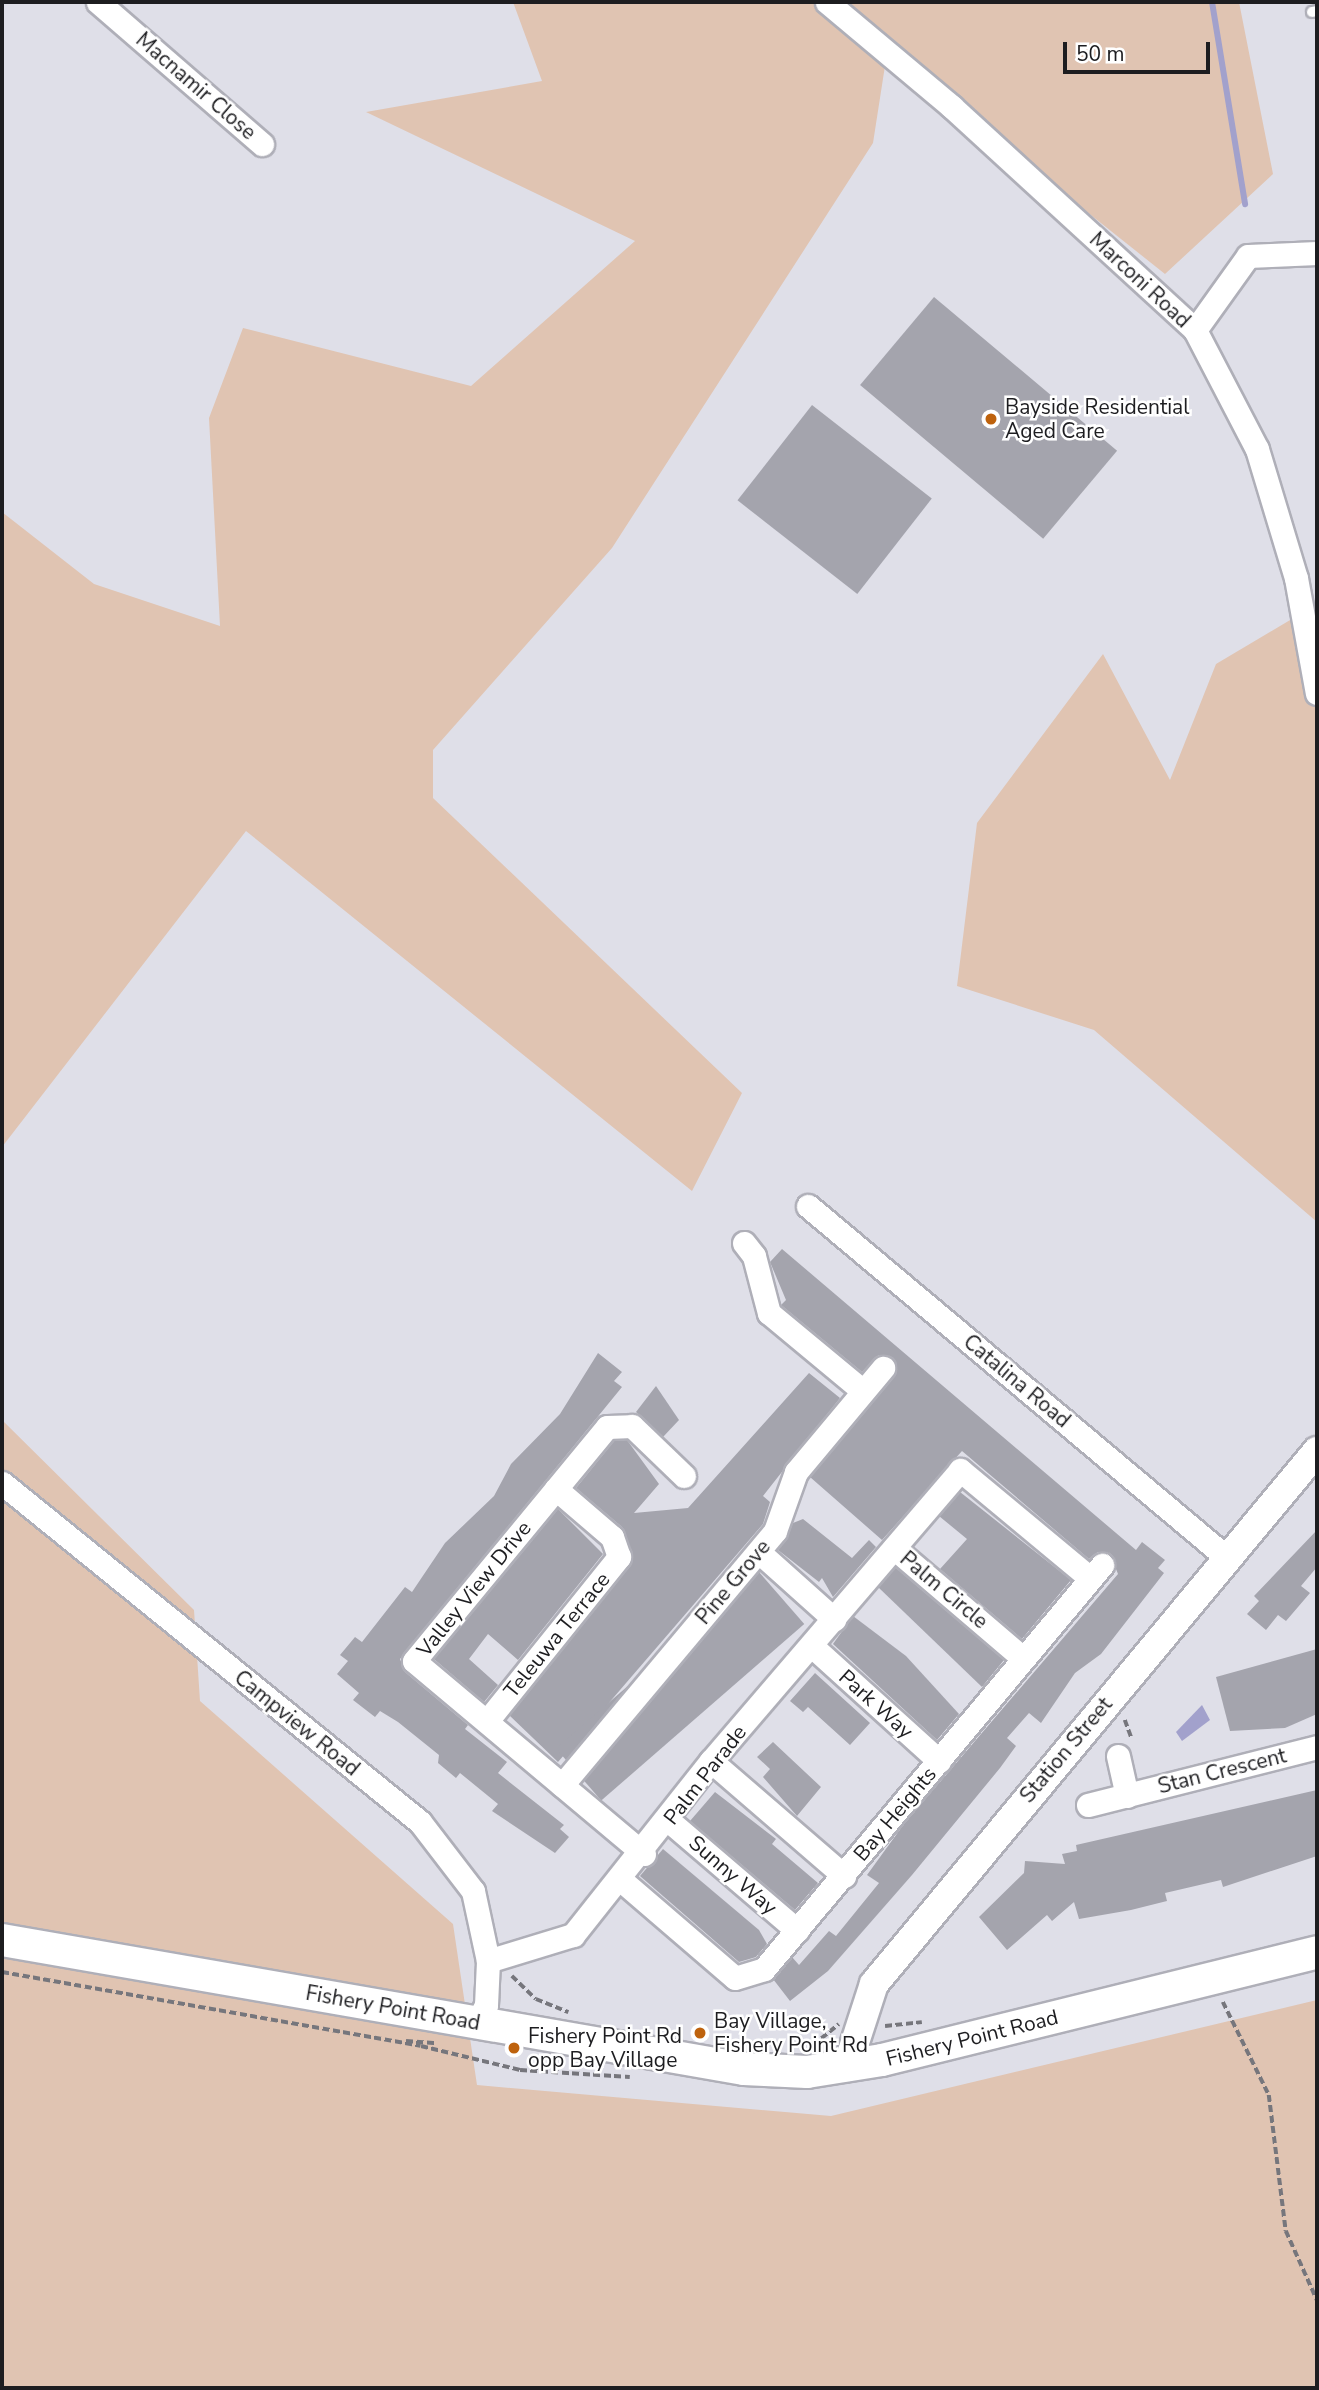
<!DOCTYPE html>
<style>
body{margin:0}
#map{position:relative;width:1319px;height:2390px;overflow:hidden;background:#dfdfe8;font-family:"Nunito Sans",sans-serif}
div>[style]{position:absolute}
.green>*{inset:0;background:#e0c4b2}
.water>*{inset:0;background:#a2a1cc}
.stream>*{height:6px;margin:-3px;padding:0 3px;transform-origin:3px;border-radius:3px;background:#a2a1cc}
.building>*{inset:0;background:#a4a4ad;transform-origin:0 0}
.path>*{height:3.5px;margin-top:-1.75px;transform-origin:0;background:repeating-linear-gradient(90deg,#76767c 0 7px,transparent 0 10.5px)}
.roads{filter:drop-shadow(2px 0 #afafb8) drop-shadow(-2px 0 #afafb8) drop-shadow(0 2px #afafb8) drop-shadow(0 -2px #afafb8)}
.service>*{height:10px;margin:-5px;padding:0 5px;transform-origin:5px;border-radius:5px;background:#fff}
.minor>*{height:23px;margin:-11.5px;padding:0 11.5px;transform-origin:11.5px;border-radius:11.5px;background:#fff}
.tertiary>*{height:28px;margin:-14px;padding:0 14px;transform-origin:14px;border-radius:14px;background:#fff}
.secondary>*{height:32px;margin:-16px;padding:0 16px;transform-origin:16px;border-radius:16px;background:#fff}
.dots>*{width:19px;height:19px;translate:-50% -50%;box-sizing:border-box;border:4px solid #fff;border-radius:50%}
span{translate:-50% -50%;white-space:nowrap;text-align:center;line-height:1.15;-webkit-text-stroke:5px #fff;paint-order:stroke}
.street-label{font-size:21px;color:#1d1d20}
.poi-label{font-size:21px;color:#1d1d20}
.left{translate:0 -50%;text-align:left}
.frame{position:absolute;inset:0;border:4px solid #1d1d20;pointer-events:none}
.scale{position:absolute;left:1063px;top:42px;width:147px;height:32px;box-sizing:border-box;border:4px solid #1d1d20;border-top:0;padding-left:9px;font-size:21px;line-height:24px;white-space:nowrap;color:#1d1d20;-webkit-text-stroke:5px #fff;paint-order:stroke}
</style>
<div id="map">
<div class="green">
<i style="clip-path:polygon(513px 2px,1239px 2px,1273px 174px,1165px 274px,887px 53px,873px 143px,612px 548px,433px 750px,433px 798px,742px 1093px,692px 1191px,246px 831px,2px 1147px,2px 512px,94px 584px,220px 626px,209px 418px,243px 328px,471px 386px,635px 241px,366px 112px,542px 81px)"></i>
<i style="clip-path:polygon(1317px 604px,1317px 1222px,1094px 1030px,957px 986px,977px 823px,1103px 654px,1170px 780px,1216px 664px)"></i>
<i style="clip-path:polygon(2px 1420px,194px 1610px,200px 1701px,453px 1924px,477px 2085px,831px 2116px,1317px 2000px,1317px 2388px,2px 2388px)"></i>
</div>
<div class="water">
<i style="clip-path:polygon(1202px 1705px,1210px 1720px,1182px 1741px,1176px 1732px)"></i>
</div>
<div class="stream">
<i style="left:1212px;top:2px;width:205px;rotate:80.7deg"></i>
</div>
<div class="building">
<i style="left:934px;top:297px;width:239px;height:115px;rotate:40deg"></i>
<i style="left:812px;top:405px;width:152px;height:121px;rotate:38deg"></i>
<i style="clip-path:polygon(782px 1249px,1136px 1550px,1142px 1542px,1165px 1560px,1158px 1568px,1164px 1573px,1101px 1654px,1075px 1673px,1041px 1723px,1029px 1713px,1007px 1738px,1016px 1746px,1000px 1768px,912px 1875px,828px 1971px,790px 2001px,773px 1979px,792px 1957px,799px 1965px,829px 1931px,836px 1936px,879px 1883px,867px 1875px,904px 1824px,1118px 1574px,1110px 1554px,1098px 1552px,1089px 1559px,962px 1451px,882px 1540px,810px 1477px,894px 1377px,896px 1364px,879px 1355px,862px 1372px,781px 1305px,786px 1300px,770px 1262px)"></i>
<i style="clip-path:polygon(598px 1353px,622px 1372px,614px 1381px,622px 1387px,400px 1659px,405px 1672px,468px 1725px,465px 1729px,507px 1762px,498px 1773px,564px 1825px,560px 1829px,569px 1837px,555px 1853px,492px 1811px,498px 1804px,460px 1773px,456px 1778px,438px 1763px,439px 1755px,398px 1722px,380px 1711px,375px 1717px,353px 1700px,359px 1693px,337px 1674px,348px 1661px,340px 1655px,355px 1637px,362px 1642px,405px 1587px,412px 1592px,445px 1543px,494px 1496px,511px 1464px,560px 1414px)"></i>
<i style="clip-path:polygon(809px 1373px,840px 1398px,763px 1496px,770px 1502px,763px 1524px,558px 1762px,509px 1715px,633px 1559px,622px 1527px,576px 1488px,614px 1441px,627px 1440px,659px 1484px,634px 1513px,688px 1508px)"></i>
<i style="clip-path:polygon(656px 1386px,679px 1420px,663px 1437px,636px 1412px)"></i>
<i style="clip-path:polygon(960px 1492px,1071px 1580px,1022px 1639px,940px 1569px,967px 1539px,939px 1516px)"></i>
<i style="clip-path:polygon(558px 1509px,603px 1554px,518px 1660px,488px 1634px,469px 1659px,498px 1685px,484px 1702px,434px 1659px)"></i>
<i style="clip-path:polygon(803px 1519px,852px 1558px,869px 1540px,876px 1547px,833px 1597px,822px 1578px,819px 1582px,778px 1550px,793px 1523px)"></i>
<i style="clip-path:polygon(1317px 1530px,1317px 1567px,1301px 1586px,1310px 1593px,1286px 1621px,1278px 1615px,1266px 1630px,1247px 1614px,1259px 1601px,1254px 1596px)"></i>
<i style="clip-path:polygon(895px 1567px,1004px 1660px,982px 1687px,878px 1587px)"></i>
<i style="left:759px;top:1572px;width:69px;height:269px;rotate:49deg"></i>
<i style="clip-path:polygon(853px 1616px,906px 1656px,959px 1714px,937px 1740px,833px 1644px)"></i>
<i style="clip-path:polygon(1317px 1649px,1317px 1714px,1285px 1728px,1230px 1731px,1216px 1677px)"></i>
<i style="clip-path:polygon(815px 1673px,870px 1723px,850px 1745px,808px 1707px,803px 1712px,790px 1701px)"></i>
<i style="clip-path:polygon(773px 1742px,821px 1787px,797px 1816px,763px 1777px,770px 1769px,757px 1757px)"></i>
<i style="clip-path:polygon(1317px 1790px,1317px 1856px,1223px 1887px,1221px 1880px,1165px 1893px,1167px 1901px,1131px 1910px,1079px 1919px,1074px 1902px,1052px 1921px,1047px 1915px,1007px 1950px,979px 1917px,1024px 1873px,1025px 1861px,1065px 1864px,1062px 1854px,1077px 1851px,1076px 1845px)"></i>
<i style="clip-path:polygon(715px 1792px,776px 1839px,772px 1844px,818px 1883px,795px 1910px,690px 1821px)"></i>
<i style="clip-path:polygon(663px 1849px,759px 1930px,767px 1944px,756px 1957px,739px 1962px,640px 1876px)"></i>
</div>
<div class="path">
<i style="left:1125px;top:1720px;width:20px;rotate:70deg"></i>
<i style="left:2px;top:1972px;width:425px;rotate:10deg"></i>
<i style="left:421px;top:2046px;width:102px;rotate:13.6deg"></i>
<i style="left:520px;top:2070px;width:110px;rotate:3.6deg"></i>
<i style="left:512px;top:1976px;width:33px;rotate:44deg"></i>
<i style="left:536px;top:1999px;width:35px;rotate:22deg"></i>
<i style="left:1223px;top:2002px;width:104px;rotate:63.7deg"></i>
<i style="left:1269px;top:2095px;width:137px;rotate:82.9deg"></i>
<i style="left:1286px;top:2231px;width:76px;rotate:65.8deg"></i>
<i style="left:885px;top:2026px;width:37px;rotate:-6deg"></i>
<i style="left:406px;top:2041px;width:31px;rotate:4deg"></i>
<i style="left:793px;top:2044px;width:19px;rotate:-9deg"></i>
<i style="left:813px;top:2045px;width:33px;rotate:-39deg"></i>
</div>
<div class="roads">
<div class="service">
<i style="left:1312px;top:12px;width:5px;rotate:-11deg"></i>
</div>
<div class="minor">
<i style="left:98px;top:2px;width:217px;rotate:40.9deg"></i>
<i style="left:827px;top:2px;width:163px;rotate:40deg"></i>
<i style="left:952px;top:107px;width:330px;rotate:42.5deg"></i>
<i style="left:1195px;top:330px;width:134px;rotate:62.5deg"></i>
<i style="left:1257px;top:449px;width:135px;rotate:73.2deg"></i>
<i style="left:1296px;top:578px;width:117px;rotate:79.7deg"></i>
<i style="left:1195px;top:330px;width:91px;rotate:-54.4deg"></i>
<i style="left:1248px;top:256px;width:69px;rotate:-2.5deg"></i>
<i style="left:808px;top:1206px;width:546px;rotate:40.02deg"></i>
<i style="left:744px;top:1243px;width:16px;rotate:52deg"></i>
<i style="left:754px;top:1256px;width:59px;rotate:75.3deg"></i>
<i style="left:769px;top:1313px;width:122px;rotate:39.7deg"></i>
<i style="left:2px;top:1483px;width:538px;rotate:39.04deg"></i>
<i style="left:420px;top:1822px;width:87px;rotate:52.5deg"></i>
<i style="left:473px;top:1891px;width:72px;rotate:77.9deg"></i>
<i style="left:488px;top:1961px;width:44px;rotate:92.6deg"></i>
<i style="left:486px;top:2005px;width:20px;rotate:117deg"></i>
<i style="left:894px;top:1548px;width:170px;rotate:40.5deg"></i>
<i style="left:759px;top:1552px;width:101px;rotate:41.8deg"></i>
<i style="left:813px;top:1647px;width:170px;rotate:42.1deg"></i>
<i style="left:487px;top:1721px;width:211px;rotate:-51.2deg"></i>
<i style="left:619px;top:1557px;width:21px;rotate:-109deg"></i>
<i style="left:612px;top:1537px;width:74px;rotate:-139.4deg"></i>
<i style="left:1118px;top:1756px;width:41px;rotate:77.3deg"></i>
<i style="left:711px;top:1761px;width:176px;rotate:40.8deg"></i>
<i style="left:562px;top:1785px;width:331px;rotate:-50deg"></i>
<i style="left:775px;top:1531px;width:63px;rotate:-70.4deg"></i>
<i style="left:796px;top:1472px;width:136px;rotate:-50.1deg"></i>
<i style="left:1088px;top:1805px;width:236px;rotate:-14.2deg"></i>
<i style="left:668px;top:1820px;width:170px;rotate:40.5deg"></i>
<i style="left:644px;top:1854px;width:300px;rotate:-140deg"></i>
<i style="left:414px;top:1661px;width:303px;rotate:-50.5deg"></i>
<i style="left:607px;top:1427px;width:25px;rotate:-2deg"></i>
<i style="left:632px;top:1426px;width:72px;rotate:43.9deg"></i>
<i style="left:621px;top:1880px;width:150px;rotate:40.7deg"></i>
<i style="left:735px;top:1978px;width:30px;rotate:-17deg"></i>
<i style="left:764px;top:1969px;width:527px;rotate:-50.08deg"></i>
<i style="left:488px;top:1961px;width:89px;rotate:-17deg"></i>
<i style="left:573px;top:1935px;width:222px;rotate:-51.6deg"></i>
<i style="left:711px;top:1761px;width:383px;rotate:-49.4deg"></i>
<i style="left:960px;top:1470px;width:169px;rotate:39.7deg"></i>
</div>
<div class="tertiary">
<i style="left:847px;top:2067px;width:87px;rotate:-72deg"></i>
<i style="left:874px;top:1984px;width:693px;rotate:-50.27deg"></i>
</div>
<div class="secondary">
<i style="left:2px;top:1940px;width:753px;rotate:9.86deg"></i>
<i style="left:744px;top:2069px;width:63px;rotate:2.7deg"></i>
<i style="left:807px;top:2072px;width:76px;rotate:-9.1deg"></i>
<i style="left:882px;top:2060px;width:448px;rotate:-13.9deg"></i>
</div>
</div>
<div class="dots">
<i style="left:991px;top:419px;background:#be620d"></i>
<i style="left:700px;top:2033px;background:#be620d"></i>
<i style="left:514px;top:2048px;background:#be620d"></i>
</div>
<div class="street-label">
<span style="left:196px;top:86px;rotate:41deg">Macnamir Close</span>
<span style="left:1140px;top:280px;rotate:43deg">Marconi Road</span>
<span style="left:1017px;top:1381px;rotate:40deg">Catalina Road</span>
<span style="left:733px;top:1582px;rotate:-50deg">Pine Grove</span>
<span style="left:474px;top:1589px;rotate:-51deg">Valley View Drive</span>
<span style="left:944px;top:1590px;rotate:40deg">Palm Circle</span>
<span style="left:557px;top:1635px;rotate:-51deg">Teleuwa Terrace</span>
<span style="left:876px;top:1704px;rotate:42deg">Park Way</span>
<span style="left:297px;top:1723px;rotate:39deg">Campview Road</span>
<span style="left:1066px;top:1750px;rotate:-50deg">Station Street</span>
<span style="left:1222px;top:1771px;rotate:-14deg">Stan Crescent</span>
<span style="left:705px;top:1775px;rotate:-52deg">Palm Parade</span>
<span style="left:895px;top:1814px;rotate:-50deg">Bay Heights</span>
<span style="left:733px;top:1875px;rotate:41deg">Sunny Way</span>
<span style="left:393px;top:2008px;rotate:10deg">Fishery Point Road</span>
<span style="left:972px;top:2038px;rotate:-14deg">Fishery Point Road</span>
</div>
<div class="poi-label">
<span class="left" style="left:1005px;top:419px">Bayside Residential<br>Aged Care</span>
<span class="left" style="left:714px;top:2033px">Bay Village,<br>Fishery Point Rd</span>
<span class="left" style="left:528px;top:2048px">Fishery Point Rd<br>opp Bay Village</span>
</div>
<div class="frame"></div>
<div class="scale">50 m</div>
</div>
